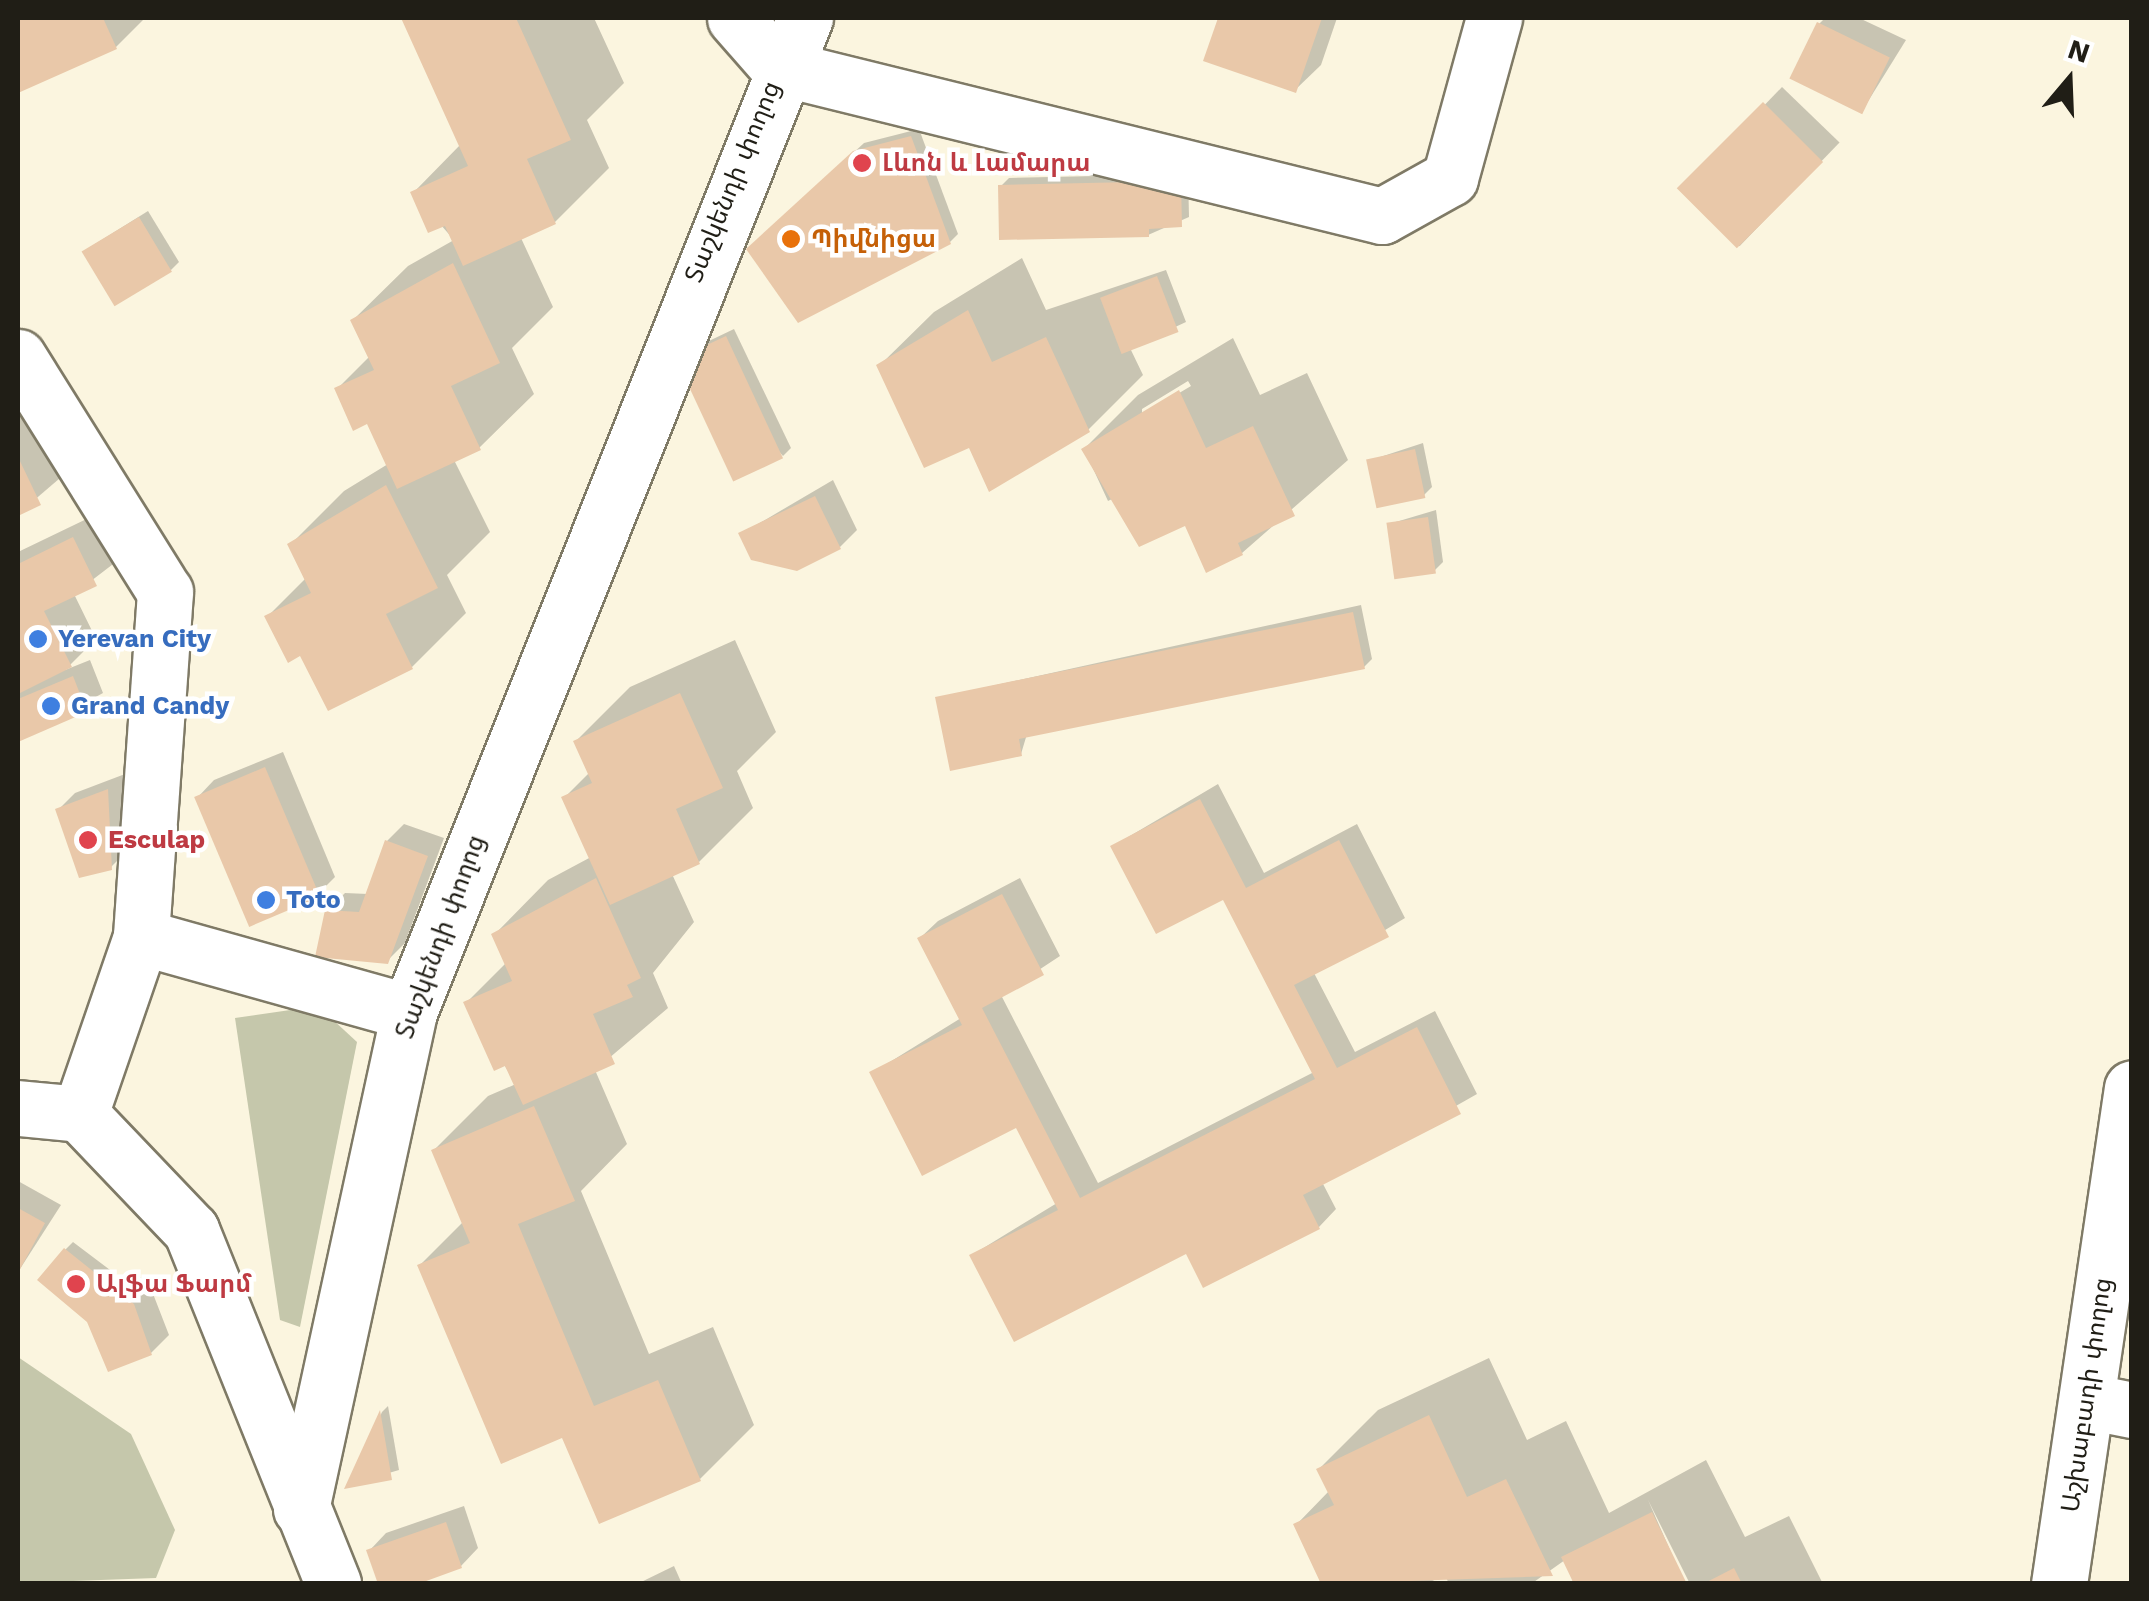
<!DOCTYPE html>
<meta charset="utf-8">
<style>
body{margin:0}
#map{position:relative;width:2149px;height:1601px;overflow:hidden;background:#fbf5df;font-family:"Work Sans","Noto Sans Armenian",sans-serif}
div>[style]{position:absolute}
.green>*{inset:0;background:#c5c7ab}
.shadow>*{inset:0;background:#0003;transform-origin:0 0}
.building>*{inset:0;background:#e9c8a9;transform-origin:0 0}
.roads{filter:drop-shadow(2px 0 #7f7a66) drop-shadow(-2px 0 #7f7a66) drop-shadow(0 2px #7f7a66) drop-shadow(0 -2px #7f7a66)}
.street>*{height:55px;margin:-27.5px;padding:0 27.5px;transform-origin:27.5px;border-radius:27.5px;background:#fff}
.secondary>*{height:55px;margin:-27.5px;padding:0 27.5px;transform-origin:27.5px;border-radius:27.5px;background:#fff}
.dots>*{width:28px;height:28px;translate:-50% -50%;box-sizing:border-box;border:5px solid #fff;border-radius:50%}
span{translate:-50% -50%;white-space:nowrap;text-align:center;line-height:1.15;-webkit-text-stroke:9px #fff;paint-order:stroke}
.health-label{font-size:25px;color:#be3a42;font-weight:700}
.left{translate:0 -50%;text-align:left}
.street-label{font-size:25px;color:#201e16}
.food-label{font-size:25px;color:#c56008;font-weight:700}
.shop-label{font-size:25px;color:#366cbe;font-weight:700}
.frame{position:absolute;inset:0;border:20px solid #201e16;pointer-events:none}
.north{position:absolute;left:2019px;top:30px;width:100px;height:100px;-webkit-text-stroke:8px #fff;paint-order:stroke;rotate:19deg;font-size:28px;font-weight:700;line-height:40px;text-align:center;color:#201e16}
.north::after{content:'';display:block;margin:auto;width:35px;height:45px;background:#201e16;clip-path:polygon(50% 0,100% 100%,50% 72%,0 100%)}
</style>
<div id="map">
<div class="green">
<i style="clip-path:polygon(318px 1006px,357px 1042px,300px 1327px,280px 1320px,235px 1018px)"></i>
<i style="clip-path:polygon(18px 1357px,131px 1434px,175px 1530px,156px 1578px,18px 1583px)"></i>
</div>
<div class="shadow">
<i style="clip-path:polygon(18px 18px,145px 18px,116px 47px,18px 91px)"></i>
<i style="clip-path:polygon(404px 18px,594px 18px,624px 83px,587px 120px,609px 168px,555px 222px,521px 238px,553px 307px,512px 348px,534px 394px,479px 448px,454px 460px,490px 532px,447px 575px,466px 613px,412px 667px,302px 653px,267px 617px,306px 578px,290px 545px,344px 491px,388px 464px,368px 421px,337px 389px,370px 356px,353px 320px,408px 266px,454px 240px,413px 193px,461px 144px)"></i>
<i style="clip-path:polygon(1220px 18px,1337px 18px,1321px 65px,1295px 90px,1206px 60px)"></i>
<i style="clip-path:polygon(1825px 18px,1859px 18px,1906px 40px,1862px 111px,1819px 24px)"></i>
<i style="left:1782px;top:87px;width:80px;height:144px;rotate:44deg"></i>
<i style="clip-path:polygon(919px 129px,958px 234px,950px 242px,749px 249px,864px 143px)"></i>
<i style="clip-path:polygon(1188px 174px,1189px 217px,1148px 235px,1001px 186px,1009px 178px)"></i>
<i style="clip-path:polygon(148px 211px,179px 262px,171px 270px,84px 251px)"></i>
<i style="clip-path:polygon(1022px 258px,1046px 310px,1166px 270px,1186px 322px,1130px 348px,1143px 375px,1088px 430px,970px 444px,879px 366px,934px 312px)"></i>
<i style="clip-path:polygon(734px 329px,791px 448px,783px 456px,688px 351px)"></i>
<i style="clip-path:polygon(evenodd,1233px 338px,1260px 395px,1307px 373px,1348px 460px,1242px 553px,1186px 522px,1118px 496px,1108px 501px,1084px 449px,1138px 395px,1233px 338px,1188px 381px,1191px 386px,1142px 415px,1142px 409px,1188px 381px)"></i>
<i style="clip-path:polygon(18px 381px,94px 449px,18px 514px)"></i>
<i style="clip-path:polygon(1423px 443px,1432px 487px,1424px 495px,1368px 461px)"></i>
<i style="clip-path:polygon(833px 480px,857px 530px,840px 547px,741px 534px)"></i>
<i style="clip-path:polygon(1436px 510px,1443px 562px,1435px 570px,1389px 524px)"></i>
<i style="clip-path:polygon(99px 513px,121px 558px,74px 594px,96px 639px,65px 670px,90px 660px,103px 693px,18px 740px,18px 552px)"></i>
<i style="clip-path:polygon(1361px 605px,1372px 659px,1364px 667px,1027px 734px,1021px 754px,937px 698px)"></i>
<i style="clip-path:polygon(735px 640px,776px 732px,737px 771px,753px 808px,699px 862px,672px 874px,694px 922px,653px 973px,668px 1008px,595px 1070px,627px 1144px,581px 1191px,649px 1354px,713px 1327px,754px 1425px,700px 1479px,564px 1435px,420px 1265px,464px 1221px,434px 1150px,488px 1096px,516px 1084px,466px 1003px,507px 962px,494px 935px,548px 880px,591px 857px,564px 798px,590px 772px,576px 741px,630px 687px)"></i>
<i style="clip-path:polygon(283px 752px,335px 877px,317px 895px,197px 798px,214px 780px)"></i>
<i style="clip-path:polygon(125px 774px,128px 850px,110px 868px,58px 810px,75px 793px)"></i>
<i style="clip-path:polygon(1218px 784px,1264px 873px,1357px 824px,1405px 918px,1314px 973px,1355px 1052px,1435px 1011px,1477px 1094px,1322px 1182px,1336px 1209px,1319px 1227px,1187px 1250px,972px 1255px,1057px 1203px,1017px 1125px,872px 1073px,961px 1018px,920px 938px,938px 921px,1020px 878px,1060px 956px,1001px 995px,1098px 1183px,1314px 1072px,1224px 896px,1113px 846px)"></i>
<i style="clip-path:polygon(404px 824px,444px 838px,405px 943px,387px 961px,327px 911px,345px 893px,368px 894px,387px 841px)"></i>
<i style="clip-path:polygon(18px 1181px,61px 1205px,18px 1272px)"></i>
<i style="clip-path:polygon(73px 1242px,122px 1279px,118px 1289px,135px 1273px,150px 1286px,169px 1335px,151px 1353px,89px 1321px,65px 1250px)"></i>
<i style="clip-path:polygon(1489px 1358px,1527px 1440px,1566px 1421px,1609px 1513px,1706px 1460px,1745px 1537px,1789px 1516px,1823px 1584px,1690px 1584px,1648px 1500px,1685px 1584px,1574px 1584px,1565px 1560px,1531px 1584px,1449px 1584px,1445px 1575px,1426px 1584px,1340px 1584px,1296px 1525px,1329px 1491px,1319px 1469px,1378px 1410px)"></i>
<i style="clip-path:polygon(388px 1406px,399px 1470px,348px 1485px,382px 1412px)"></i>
<i style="clip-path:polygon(464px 1506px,478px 1548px,461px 1566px,369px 1551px,386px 1533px)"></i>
<i style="clip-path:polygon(674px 1566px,682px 1584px,637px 1584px)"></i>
</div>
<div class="building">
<i style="clip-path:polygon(18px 18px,103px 18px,117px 49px,18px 93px)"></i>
<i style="clip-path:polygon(401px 18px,516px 18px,571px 140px,527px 159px,556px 224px,463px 266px,445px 226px,428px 233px,410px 192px,468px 166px)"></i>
<i style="clip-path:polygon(1218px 18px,1322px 18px,1296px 93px,1203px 61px)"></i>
<i style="left:1817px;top:22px;width:81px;height:63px;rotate:26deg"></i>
<i style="left:1763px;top:102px;width:85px;height:122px;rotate:45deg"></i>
<i style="clip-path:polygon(911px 136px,951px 244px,798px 323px,746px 249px,853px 151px)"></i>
<i style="clip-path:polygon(1181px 181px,1182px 227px,1149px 229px,1149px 237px,999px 240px,998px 185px)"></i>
<i style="left:139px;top:217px;width:64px;height:67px;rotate:59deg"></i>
<i style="clip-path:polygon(453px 263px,500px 363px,451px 386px,481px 450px,397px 489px,367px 424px,353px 431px,334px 388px,374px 370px,350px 320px)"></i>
<i style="left:1157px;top:276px;width:60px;height:61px;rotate:69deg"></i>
<i style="clip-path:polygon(968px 310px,992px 362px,1046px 337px,1090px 432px,989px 492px,969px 448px,924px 468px,876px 365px)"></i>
<i style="left:726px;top:336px;width:135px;height:55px;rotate:65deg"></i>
<i style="clip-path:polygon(1179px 390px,1206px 448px,1253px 426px,1295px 516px,1238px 543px,1243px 555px,1206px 573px,1185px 526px,1139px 547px,1081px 449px)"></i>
<i style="left:1415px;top:449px;width:50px;height:50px;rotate:78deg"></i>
<i style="clip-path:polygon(18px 457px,41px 505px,18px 516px)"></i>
<i style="clip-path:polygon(386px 485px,438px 588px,386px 614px,413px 669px,328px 711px,300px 656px,288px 663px,264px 616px,311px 593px,287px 544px)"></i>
<i style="clip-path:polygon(815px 496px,841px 549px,797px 571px,751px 560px,738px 533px)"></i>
<i style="left:1428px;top:517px;width:57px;height:42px;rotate:82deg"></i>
<i style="clip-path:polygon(73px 537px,97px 586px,44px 611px,72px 667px,18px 694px,18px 564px)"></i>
<i style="clip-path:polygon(1353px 612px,1365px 669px,1019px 739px,1022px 756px,950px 771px,935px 697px)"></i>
<i style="clip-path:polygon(73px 676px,87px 712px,18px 742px,18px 699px)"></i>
<i style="clip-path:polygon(680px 693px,723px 788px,676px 809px,700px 864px,610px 905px,561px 797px,592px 783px,573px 741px)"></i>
<i style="left:265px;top:767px;width:141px;height:77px;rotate:67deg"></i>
<i style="clip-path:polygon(108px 789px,112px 870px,79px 878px,55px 809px)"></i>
<i style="clip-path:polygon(1200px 799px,1246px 888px,1339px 840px,1389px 937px,1294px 985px,1337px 1068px,1417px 1027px,1461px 1114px,1303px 1195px,1320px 1229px,1203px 1288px,1186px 1254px,1014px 1342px,969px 1255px,1058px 1210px,1016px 1128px,922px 1176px,869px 1072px,962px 1025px,917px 938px,1002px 894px,1044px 975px,982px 1008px,1080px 1198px,1315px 1079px,1223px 900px,1156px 934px,1110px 846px)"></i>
<i style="clip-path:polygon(385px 840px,428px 856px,388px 964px,315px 957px,325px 910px,359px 912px)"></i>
<i style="clip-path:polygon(596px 878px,641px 978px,627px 985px,633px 997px,593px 1014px,615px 1064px,523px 1105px,505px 1066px,494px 1071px,463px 1002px,512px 981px,491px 934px)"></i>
<i style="clip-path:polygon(534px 1106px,575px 1201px,518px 1224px,594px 1406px,658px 1380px,701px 1481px,599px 1524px,562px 1438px,501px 1464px,417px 1265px,470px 1243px,431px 1150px)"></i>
<i style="clip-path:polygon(18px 1208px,45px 1223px,18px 1273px)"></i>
<i style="clip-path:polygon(64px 1248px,134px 1304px,152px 1355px,108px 1372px,87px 1322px,37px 1280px)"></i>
<i style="clip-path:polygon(380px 1410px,392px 1480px,344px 1489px)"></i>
<i style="clip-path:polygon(1429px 1415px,1467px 1497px,1506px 1479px,1553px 1576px,1321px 1584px,1293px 1524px,1334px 1505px,1316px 1469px)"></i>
<i style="clip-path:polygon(1652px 1512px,1687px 1584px,1574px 1584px,1561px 1557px)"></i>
<i style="clip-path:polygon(446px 1522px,462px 1568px,418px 1584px,378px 1584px,366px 1550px)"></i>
<i style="clip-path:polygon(1734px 1568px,1742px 1584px,1703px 1584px)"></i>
</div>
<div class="roads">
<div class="street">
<i style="left:735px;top:18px;width:65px;rotate:48.7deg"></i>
<i style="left:778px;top:67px;width:622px;rotate:13.86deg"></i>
<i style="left:1382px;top:216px;width:78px;rotate:-29.2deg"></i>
<i style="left:1450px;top:178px;width:166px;rotate:-74.6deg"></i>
<i style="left:18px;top:357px;width:277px;rotate:58deg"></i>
<i style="left:165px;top:592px;width:346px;rotate:94deg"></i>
<i style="left:141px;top:937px;width:187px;rotate:109deg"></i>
<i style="left:141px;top:937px;width:278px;rotate:15.6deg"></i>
<i style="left:18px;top:1108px;width:62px;rotate:5.5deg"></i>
<i style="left:80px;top:1114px;width:161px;rotate:46.3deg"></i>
<i style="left:191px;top:1230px;width:381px;rotate:68.1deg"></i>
<i style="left:2087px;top:1401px;width:46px;rotate:11.3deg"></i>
<i style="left:301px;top:1509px;width:509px;rotate:-77.74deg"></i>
<i style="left:409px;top:1012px;width:1070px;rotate:-68.28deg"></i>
</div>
<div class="secondary">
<i style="left:2059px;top:1584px;width:501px;rotate:-81.63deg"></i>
</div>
</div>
<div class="dots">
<i style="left:862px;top:163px;background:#e0444e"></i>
<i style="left:791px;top:239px;background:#e8710a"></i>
<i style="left:38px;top:639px;background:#3f7fe0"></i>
<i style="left:51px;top:706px;background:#3f7fe0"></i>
<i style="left:88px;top:840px;background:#e0444e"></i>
<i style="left:266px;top:900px;background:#3f7fe0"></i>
<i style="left:76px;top:1284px;background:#e0444e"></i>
</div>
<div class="health-label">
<span class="left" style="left:882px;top:163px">Լևոն և Լամարա</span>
<span class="left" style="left:108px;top:840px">Esculap</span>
<span class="left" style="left:96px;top:1284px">Ալֆա Ֆարմ</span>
</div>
<div class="street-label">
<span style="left:733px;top:182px;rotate:-68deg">Տաշկենդի փողոց</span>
<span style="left:441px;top:937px;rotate:-70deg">Տաշկենդի փողոց</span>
<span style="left:2087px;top:1395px;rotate:-82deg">Աշխաբադի փողոց</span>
</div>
<div class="food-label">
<span class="left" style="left:811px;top:239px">Պիվնիցա</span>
</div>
<div class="shop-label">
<span class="left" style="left:58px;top:639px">Yerevan City</span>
<span class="left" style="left:71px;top:706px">Grand Candy</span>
<span class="left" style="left:286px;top:900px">Toto</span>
</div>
<div class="frame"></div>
<div class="north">N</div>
</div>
